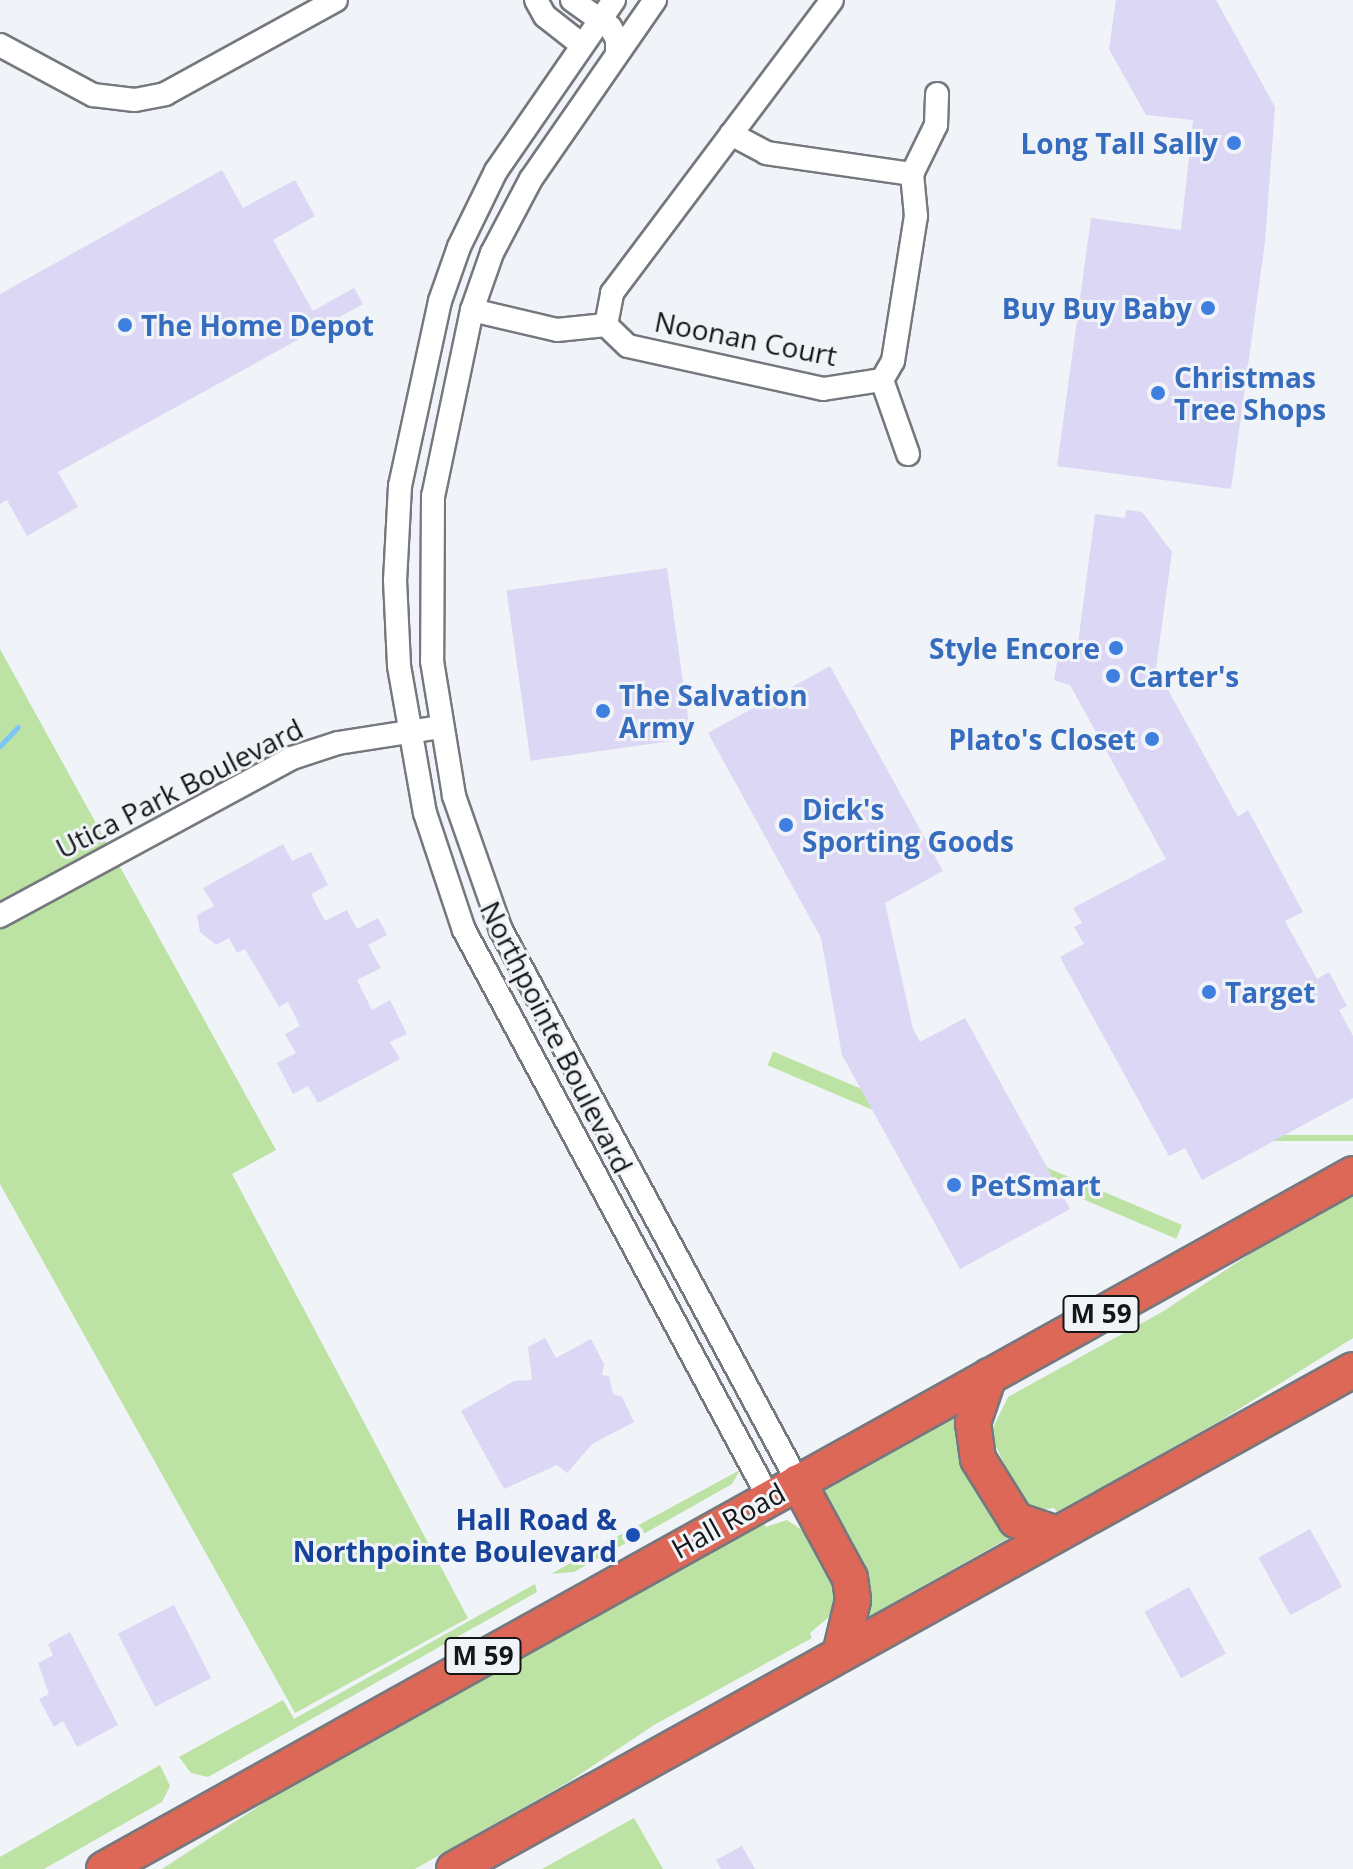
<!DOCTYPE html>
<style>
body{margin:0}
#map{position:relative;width:1353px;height:1869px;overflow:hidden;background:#f0f3f8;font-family:"Open Sans",sans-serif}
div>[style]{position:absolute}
.green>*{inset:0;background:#bce3a4;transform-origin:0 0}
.stream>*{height:5px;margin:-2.5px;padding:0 2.5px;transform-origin:2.5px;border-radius:2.5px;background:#7ec5f7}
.building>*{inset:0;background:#dbd7f4;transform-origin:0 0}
.roads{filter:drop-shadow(2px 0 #75787d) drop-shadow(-2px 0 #75787d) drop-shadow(0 2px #75787d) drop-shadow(0 -2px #75787d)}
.minor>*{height:22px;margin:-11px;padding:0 11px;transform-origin:11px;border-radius:11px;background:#fff}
.highway>*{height:34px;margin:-17px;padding:0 17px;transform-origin:17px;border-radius:17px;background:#de6857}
.dots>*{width:22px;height:22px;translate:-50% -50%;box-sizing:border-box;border:4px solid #f0f3f8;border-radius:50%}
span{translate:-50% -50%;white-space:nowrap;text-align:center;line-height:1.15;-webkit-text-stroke:6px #f0f3f8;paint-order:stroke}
.shield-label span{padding:2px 6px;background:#f0f3f8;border:2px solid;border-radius:6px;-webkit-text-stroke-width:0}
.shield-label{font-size:26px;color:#151618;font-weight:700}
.shop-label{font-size:28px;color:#366cbe;font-weight:700}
.right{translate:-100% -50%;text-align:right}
.left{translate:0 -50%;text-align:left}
.street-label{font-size:28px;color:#151618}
.transit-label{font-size:28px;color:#164399;font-weight:700}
</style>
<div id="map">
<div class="green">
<i style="clip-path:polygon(0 649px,276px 1150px,232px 1174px,468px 1618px,295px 1713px,0 1184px)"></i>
<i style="left:1353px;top:1135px;width:6px;height:155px;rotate:90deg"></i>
<i style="clip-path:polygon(1353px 1196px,1353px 1338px,1218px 1422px,1057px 1512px,1054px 1508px,1034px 1511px,1023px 1503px,990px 1434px,1008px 1397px,1162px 1312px,1253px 1252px)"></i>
<i style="left:1182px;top:1225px;width:15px;height:444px;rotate:113deg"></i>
<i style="clip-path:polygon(959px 1414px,1012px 1536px,866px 1618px,821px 1490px)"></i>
<i style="clip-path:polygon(740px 1470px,732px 1484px,640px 1536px,635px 1527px)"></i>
<i style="clip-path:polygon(787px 1520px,805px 1532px,835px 1591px,830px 1616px,810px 1633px,812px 1638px,654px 1725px,570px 1781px,415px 1869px,162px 1869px,293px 1784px,529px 1652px,763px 1522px,766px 1527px)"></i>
<i style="clip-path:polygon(630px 1529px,635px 1538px,574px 1572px,551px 1574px)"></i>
<i style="clip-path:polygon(535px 1584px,537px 1592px,208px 1777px,191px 1773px,179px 1757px,283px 1700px,294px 1719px)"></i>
<i style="clip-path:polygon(160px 1765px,170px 1786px,162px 1802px,44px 1869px,0 1869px,0 1857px)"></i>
<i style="clip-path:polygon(634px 1818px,663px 1869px,542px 1869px)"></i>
</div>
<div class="stream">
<i style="left:0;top:746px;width:26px;rotate:-47deg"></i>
</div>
<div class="building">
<i style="clip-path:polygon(1116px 0,1216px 0,1275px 107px,1265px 242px,1231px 489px,1057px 466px,1091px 218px,1181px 230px,1193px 120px,1146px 115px,1109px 49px)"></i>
<i style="clip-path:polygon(222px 170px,243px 208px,295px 180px,315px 216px,273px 240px,313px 311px,354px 288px,363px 304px,58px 472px,78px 507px,27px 536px,7px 500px,0 504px,0 294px)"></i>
<i style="clip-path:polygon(1126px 510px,1142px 512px,1172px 552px,1156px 668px,1238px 817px,1248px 810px,1303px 912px,1285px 921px,1317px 979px,1329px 972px,1347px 1006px,1339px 1010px,1353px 1036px,1353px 1098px,1202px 1180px,1185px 1148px,1169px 1156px,1060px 957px,1084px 944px,1074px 927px,1082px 923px,1073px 908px,1166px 859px,1070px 685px,1054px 680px,1058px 657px,1076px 659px,1095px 514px,1125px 518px)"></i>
<i style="left:667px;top:568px;width:172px;height:162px;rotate:82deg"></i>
<i style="clip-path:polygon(830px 666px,943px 871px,885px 903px,913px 1029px,920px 1042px,965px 1018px,1070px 1209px,960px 1269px,842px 1055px,821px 938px,708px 733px)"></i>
<i style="clip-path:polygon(283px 844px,292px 861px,311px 852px,328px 885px,311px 894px,325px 921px,347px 910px,357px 929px,378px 918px,387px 935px,368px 945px,381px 968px,357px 980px,372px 1010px,390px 1000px,407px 1034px,390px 1042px,400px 1059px,318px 1103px,308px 1086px,293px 1094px,277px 1063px,296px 1053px,285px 1034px,300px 1026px,288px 1002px,279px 1007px,245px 949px,237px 953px,229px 938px,216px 945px,200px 932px,197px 915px,214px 906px,203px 888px)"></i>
<i style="clip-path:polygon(545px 1338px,556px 1358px,591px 1339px,604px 1364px,602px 1375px,609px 1376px,613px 1394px,622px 1397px,634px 1422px,592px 1444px,567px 1473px,557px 1465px,504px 1489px,461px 1411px,514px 1381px,532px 1380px,528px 1347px)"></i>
<i style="left:1310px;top:1529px;width:66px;height:59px;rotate:61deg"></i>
<i style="left:1189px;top:1587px;width:76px;height:51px;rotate:61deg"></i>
<i style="left:174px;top:1605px;width:82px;height:63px;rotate:63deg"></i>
<i style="clip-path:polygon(70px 1632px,118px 1725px,77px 1747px,63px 1721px,54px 1727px,39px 1699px,49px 1694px,38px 1663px,53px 1655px,48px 1644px)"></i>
<i style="clip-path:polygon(742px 1846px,755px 1869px,721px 1869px,716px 1860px)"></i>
</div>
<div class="roads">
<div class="minor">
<i style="left:536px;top:0;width:18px;rotate:61deg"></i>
<i style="left:545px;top:16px;width:47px;rotate:38.1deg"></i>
<i style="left:572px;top:0;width:47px;rotate:35.4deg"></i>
<i style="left:610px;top:27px;width:14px;rotate:60deg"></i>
<i style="left:617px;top:39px;width:15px;rotate:90deg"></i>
<i style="left:614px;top:0;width:208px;rotate:124.6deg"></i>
<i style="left:496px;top:171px;width:85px;rotate:116deg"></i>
<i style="left:459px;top:247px;width:57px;rotate:109.4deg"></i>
<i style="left:440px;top:301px;width:189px;rotate:102.2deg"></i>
<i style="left:400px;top:486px;width:94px;rotate:93deg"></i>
<i style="left:395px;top:580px;width:86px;rotate:87.3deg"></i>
<i style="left:399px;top:666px;width:149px;rotate:80deg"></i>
<i style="left:425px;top:813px;width:123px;rotate:71.6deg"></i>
<i style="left:464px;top:930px;width:645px;rotate:61.77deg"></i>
<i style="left:655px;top:0;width:218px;rotate:124.7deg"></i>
<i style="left:531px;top:179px;width:84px;rotate:117.8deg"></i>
<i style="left:492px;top:253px;width:60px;rotate:109.3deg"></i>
<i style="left:472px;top:310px;width:190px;rotate:101.8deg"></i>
<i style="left:433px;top:496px;width:165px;rotate:90.3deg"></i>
<i style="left:432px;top:661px;width:137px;rotate:80.7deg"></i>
<i style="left:454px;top:796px;width:142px;rotate:70.7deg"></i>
<i style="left:501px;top:930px;width:627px;rotate:61.72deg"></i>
<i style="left:0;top:45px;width:106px;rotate:28.3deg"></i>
<i style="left:93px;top:95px;width:42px;rotate:6.8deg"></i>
<i style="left:135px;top:100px;width:31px;rotate:-11deg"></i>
<i style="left:165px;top:94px;width:195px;rotate:-28.8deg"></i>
<i style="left:731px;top:134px;width:40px;rotate:28deg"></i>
<i style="left:766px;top:153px;width:148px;rotate:8.2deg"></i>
<i style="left:472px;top:310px;width:87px;rotate:13.2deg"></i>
<i style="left:557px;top:330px;width:49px;rotate:-5.8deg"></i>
<i style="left:606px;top:325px;width:30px;rotate:44deg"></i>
<i style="left:628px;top:346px;width:200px;rotate:12.4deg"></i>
<i style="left:823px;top:389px;width:60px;rotate:-8.7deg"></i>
<i style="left:606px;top:325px;width:33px;rotate:-79deg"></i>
<i style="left:612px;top:293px;width:366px;rotate:-53.1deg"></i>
<i style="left:908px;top:454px;width:78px;rotate:-109.4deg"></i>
<i style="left:882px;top:380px;width:22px;rotate:-60deg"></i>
<i style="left:893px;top:361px;width:147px;rotate:-81deg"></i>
<i style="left:916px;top:216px;width:42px;rotate:-95.4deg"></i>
<i style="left:912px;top:174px;width:55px;rotate:-63.9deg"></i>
<i style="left:936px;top:125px;width:31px;rotate:-88deg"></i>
<i style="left:0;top:916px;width:332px;rotate:-28.4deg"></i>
<i style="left:292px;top:758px;width:48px;rotate:-18.1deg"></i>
<i style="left:338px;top:743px;width:103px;rotate:-8.9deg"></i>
</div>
<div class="highway">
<i style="left:989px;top:1376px;width:50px;rotate:108.8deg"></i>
<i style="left:973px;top:1423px;width:36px;rotate:82deg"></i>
<i style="left:978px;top:1459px;width:72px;rotate:58.1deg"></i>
<i style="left:1016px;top:1520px;width:43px;rotate:18.9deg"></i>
<i style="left:798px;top:1482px;width:109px;rotate:61.6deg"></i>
<i style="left:850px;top:1578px;width:22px;rotate:82deg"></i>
<i style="left:853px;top:1600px;width:56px;rotate:103.5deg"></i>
<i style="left:104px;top:1869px;width:1429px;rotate:-29.09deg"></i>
<i style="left:454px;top:1869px;width:1028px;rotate:-29.03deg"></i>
</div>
</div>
<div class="dots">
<i style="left:1234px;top:143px;background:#3f7fe0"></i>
<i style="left:1208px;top:308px;background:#3f7fe0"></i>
<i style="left:125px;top:325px;background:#3f7fe0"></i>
<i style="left:1158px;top:393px;background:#3f7fe0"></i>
<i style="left:1116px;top:648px;background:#3f7fe0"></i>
<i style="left:1113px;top:676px;background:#3f7fe0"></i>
<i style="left:603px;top:711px;background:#3f7fe0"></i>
<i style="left:1152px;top:739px;background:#3f7fe0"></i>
<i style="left:786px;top:825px;background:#3f7fe0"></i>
<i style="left:1209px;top:992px;background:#3f7fe0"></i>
<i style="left:954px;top:1185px;background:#3f7fe0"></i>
<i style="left:633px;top:1535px;background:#1a4fb4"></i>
</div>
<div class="shield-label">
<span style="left:1101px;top:1314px">M 59</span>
<span style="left:483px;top:1656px">M 59</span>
</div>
<div class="shop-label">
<span class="right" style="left:1218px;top:143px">Long Tall Sally</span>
<span class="right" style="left:1192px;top:308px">Buy Buy Baby</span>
<span class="left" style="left:141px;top:325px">The Home Depot</span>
<span class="left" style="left:1174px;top:393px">Christmas<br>Tree Shops</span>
<span class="right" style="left:1100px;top:648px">Style Encore</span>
<span class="left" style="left:1129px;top:676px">Carter's</span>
<span class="left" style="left:619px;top:711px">The Salvation<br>Army</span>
<span class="right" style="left:1136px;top:739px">Plato's Closet</span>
<span class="left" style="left:802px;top:825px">Dick's<br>Sporting Goods</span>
<span class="left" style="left:1225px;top:992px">Target</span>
<span class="left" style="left:970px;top:1185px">PetSmart</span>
</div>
<div class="street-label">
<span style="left:746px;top:338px;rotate:11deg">Noonan Court</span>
<span style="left:179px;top:788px;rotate:-27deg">Utica Park Boulevard</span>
<span style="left:557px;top:1037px;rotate:63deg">Northpointe Boulevard</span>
<span style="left:728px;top:1520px;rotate:-29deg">Hall Road</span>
</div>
<div class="transit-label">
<span class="right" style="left:617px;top:1535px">Hall Road &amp;<br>Northpointe Boulevard</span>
</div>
</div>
